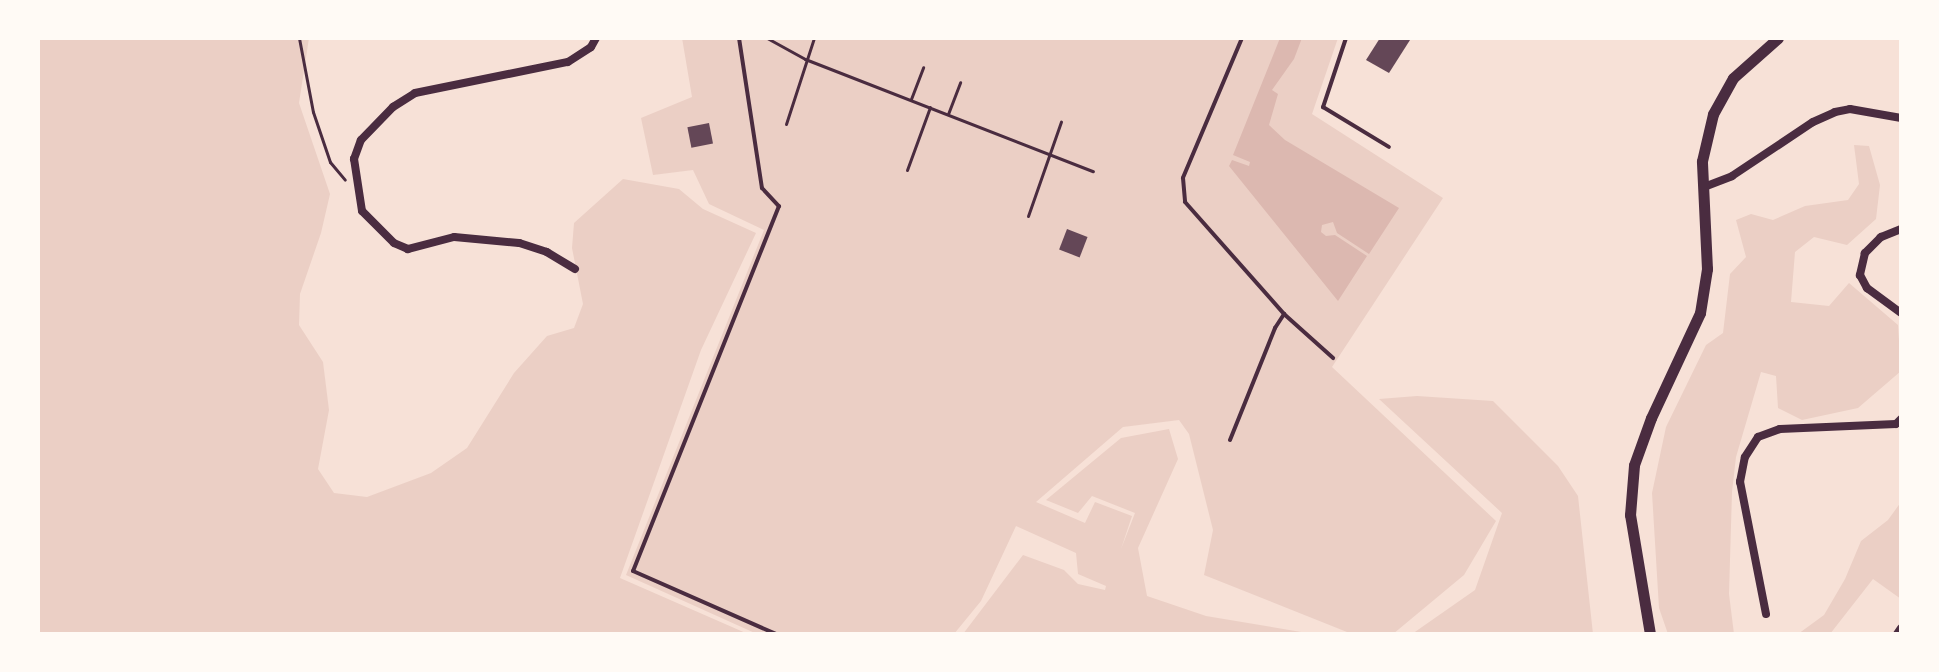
<!DOCTYPE html>
<style>
body{margin:0}
#map{position:relative;width:1939px;height:672px;overflow:hidden;background:#f7e1d7;font-family:Rubik,sans-serif}
div>[style]{position:absolute}
.green>*{inset:0;background:#ebcfc5}
.water>*{inset:0;background:#dcb8b0}
.building>*{inset:0;background:#644757;transform-origin:0 0}
.path>*{height:3px;margin:-1.5px;padding:0 1.5px;transform-origin:1.5px;border-radius:1.5px;background:#4a2c40}
.service>*{height:4px;margin:-2px;padding:0 2px;transform-origin:2px;border-radius:2px;background:#4a2c40}
.minor>*{height:8px;margin:-4px;padding:0 4px;transform-origin:4px;border-radius:4px;background:#4a2c40}
.tertiary>*{height:11px;margin:-5.5px;padding:0 5.5px;transform-origin:5.5px;border-radius:5.5px;background:#4a2c40}
span{translate:-50% -50%;white-space:nowrap;text-align:center;line-height:1.15;-webkit-text-stroke:6px #fffaf5;paint-order:stroke}
.frame{position:absolute;inset:0;border:40px solid #fffaf5;pointer-events:none}
</style>
<div id="map">
<div class="green">
<i style="clip-path:polygon(38px 38px,309px 38px,299px 103px,330px 194px,321px 233px,300px 294px,299px 325px,323px 362px,329px 410px,318px 469px,334px 493px,367px 497px,431px 473px,467px 448px,514px 373px,547px 336px,574px 328px,583px 304px,572px 248px,574px 223px,623px 179px,679px 189px,703px 209px,756px 233px,701px 350px,620px 578px,748px 634px,38px 634px)"></i>
<i style="clip-path:polygon(682px 38px,1338px 38px,1312px 114px,1443px 198px,1332px 367px,1496px 521px,1464px 575px,1393px 634px,1352px 634px,1204px 575px,1213px 530px,1189px 434px,1179px 420px,1123px 427px,1036px 502px,1085px 523px,1095px 502px,1132px 516px,1121px 549px,1135px 513px,1092px 496px,1078px 513px,1046px 500px,1121px 438px,1169px 429px,1178px 459px,1138px 548px,1147px 596px,1206px 616px,1313px 634px,963px 634px,1023px 555px,1064px 570px,1078px 584px,1105px 590px,1106px 586px,1078px 574px,1076px 553px,1016px 526px,981px 601px,954px 634px,757px 634px,626px 575px,764px 230px,709px 204px,693px 170px,653px 175px,641px 118px,692px 97px)"></i>
<i style="clip-path:polygon(1854px 145px,1869px 146px,1880px 185px,1876px 219px,1847px 245px,1814px 237px,1795px 252px,1791px 302px,1829px 306px,1849px 283px,1898px 325px,1901px 371px,1858px 408px,1802px 420px,1778px 408px,1776px 376px,1761px 372px,1736px 457px,1732px 492px,1729px 594px,1734px 634px,1668px 634px,1659px 608px,1652px 493px,1666px 427px,1706px 345px,1723px 333px,1730px 274px,1746px 257px,1736px 220px,1751px 214px,1773px 220px,1805px 206px,1848px 200px,1859px 184px)"></i>
<i style="clip-path:polygon(1417px 396px,1493px 401px,1558px 466px,1578px 496px,1593px 634px,1412px 634px,1475px 590px,1502px 513px,1379px 399px)"></i>
<i style="clip-path:polygon(1901px 502px,1901px 599px,1873px 579px,1830px 634px,1798px 634px,1824px 615px,1845px 579px,1861px 541px,1888px 520px)"></i>
</div>
<div class="water">
<i style="clip-path:polygon(1280px 38px,1302px 38px,1294px 59px,1272px 90px,1278px 94px,1269px 125px,1285px 140px,1399px 208px,1369px 254px,1337px 233px,1333px 222px,1322px 225px,1321px 232px,1326px 236px,1335px 235px,1367px 256px,1338px 301px,1229px 166px,1232px 160px,1249px 166px,1250px 162px,1233px 155px)"></i>
</div>
<div class="building">
<i style="clip-path:polygon(1380px 38px,1410px 40px,1389px 73px,1366px 60px)"></i>
<i style="left:709px;top:123px;width:21px;height:22px;rotate:79deg"></i>
<i style="left:1067px;top:229px;width:22px;height:22px;rotate:21deg"></i>
</div>
<div class="path">
<i style="left:299px;top:38px;width:75px;rotate:79.3deg"></i>
<i style="left:313px;top:112px;width:53px;rotate:71.2deg"></i>
<i style="left:330px;top:162px;width:23px;rotate:50deg"></i>
<i style="left:767px;top:38px;width:43px;rotate:28.9deg"></i>
<i style="left:805px;top:59px;width:309px;rotate:21.3deg"></i>
<i style="left:911px;top:99px;width:34px;rotate:-69deg"></i>
<i style="left:948px;top:114px;width:34px;rotate:-69deg"></i>
<i style="left:786px;top:124px;width:90px;rotate:-72deg"></i>
<i style="left:907px;top:170px;width:67px;rotate:-69.9deg"></i>
<i style="left:1028px;top:216px;width:100px;rotate:-70.7deg"></i>
</div>
<div class="service">
<i style="left:739px;top:38px;width:152px;rotate:81.3deg"></i>
<i style="left:762px;top:188px;width:25px;rotate:47deg"></i>
<i style="left:779px;top:206px;width:393px;rotate:111.8deg"></i>
<i style="left:633px;top:571px;width:156px;rotate:23.8deg"></i>
<i style="left:1242px;top:38px;width:152px;rotate:112.9deg"></i>
<i style="left:1183px;top:178px;width:24px;rotate:85deg"></i>
<i style="left:1185px;top:202px;width:149px;rotate:48.5deg"></i>
<i style="left:1284px;top:314px;width:66px;rotate:41.9deg"></i>
<i style="left:1346px;top:38px;width:73px;rotate:108.4deg"></i>
<i style="left:1323px;top:107px;width:77px;rotate:31.2deg"></i>
<i style="left:1230px;top:440px;width:121px;rotate:-68.1deg"></i>
<i style="left:1275px;top:328px;width:17px;rotate:-57deg"></i>
</div>
<div class="minor">
<i style="left:1704px;top:187px;width:30px;rotate:-21deg"></i>
<i style="left:1732px;top:176px;width:97px;rotate:-33.7deg"></i>
<i style="left:1813px;top:122px;width:24px;rotate:-24deg"></i>
<i style="left:1835px;top:112px;width:15px;rotate:-11deg"></i>
<i style="left:1850px;top:109px;width:52px;rotate:10deg"></i>
<i style="left:1901px;top:229px;width:22px;rotate:158deg"></i>
<i style="left:1881px;top:237px;width:23px;rotate:135deg"></i>
<i style="left:1865px;top:253px;width:23px;rotate:103deg"></i>
<i style="left:1860px;top:275px;width:15px;rotate:62deg"></i>
<i style="left:1867px;top:288px;width:42px;rotate:36.3deg"></i>
<i style="left:575px;top:269px;width:33px;rotate:-149deg"></i>
<i style="left:547px;top:252px;width:29px;rotate:-162deg"></i>
<i style="left:519px;top:243px;width:65px;rotate:-174.7deg"></i>
<i style="left:454px;top:237px;width:48px;rotate:165.4deg"></i>
<i style="left:408px;top:249px;width:15px;rotate:-157deg"></i>
<i style="left:394px;top:243px;width:45px;rotate:-135deg"></i>
<i style="left:362px;top:211px;width:53px;rotate:-98.7deg"></i>
<i style="left:354px;top:159px;width:20px;rotate:-70deg"></i>
<i style="left:361px;top:140px;width:46px;rotate:-45.9deg"></i>
<i style="left:393px;top:107px;width:26px;rotate:-32deg"></i>
<i style="left:415px;top:93px;width:156px;rotate:-11.5deg"></i>
<i style="left:568px;top:62px;width:27px;rotate:-33deg"></i>
<i style="left:591px;top:47px;width:10px;rotate:-61deg"></i>
<i style="left:1766px;top:614px;width:135px;rotate:-101.1deg"></i>
<i style="left:1740px;top:482px;width:25px;rotate:-79deg"></i>
<i style="left:1745px;top:457px;width:24px;rotate:-57deg"></i>
<i style="left:1758px;top:437px;width:23px;rotate:-20deg"></i>
<i style="left:1780px;top:429px;width:116px;rotate:-2.5deg"></i>
<i style="left:1896px;top:424px;width:7px;rotate:-45deg"></i>
<i style="left:1897px;top:634px;width:7px;rotate:-56deg"></i>
</div>
<div class="tertiary">
<i style="left:1650px;top:634px;width:121px;rotate:-99.5deg"></i>
<i style="left:1630px;top:515px;width:50px;rotate:-85.4deg"></i>
<i style="left:1634px;top:465px;width:50px;rotate:-70.1deg"></i>
<i style="left:1651px;top:418px;width:116px;rotate:-65deg"></i>
<i style="left:1700px;top:313px;width:45px;rotate:-81deg"></i>
<i style="left:1707px;top:269px;width:108px;rotate:-92.7deg"></i>
<i style="left:1702px;top:161px;width:48px;rotate:-76.8deg"></i>
<i style="left:1713px;top:114px;width:41px;rotate:-60.9deg"></i>
<i style="left:1733px;top:78px;width:60px;rotate:-41.6deg"></i>
</div>
<div class="frame"></div>
</div>
